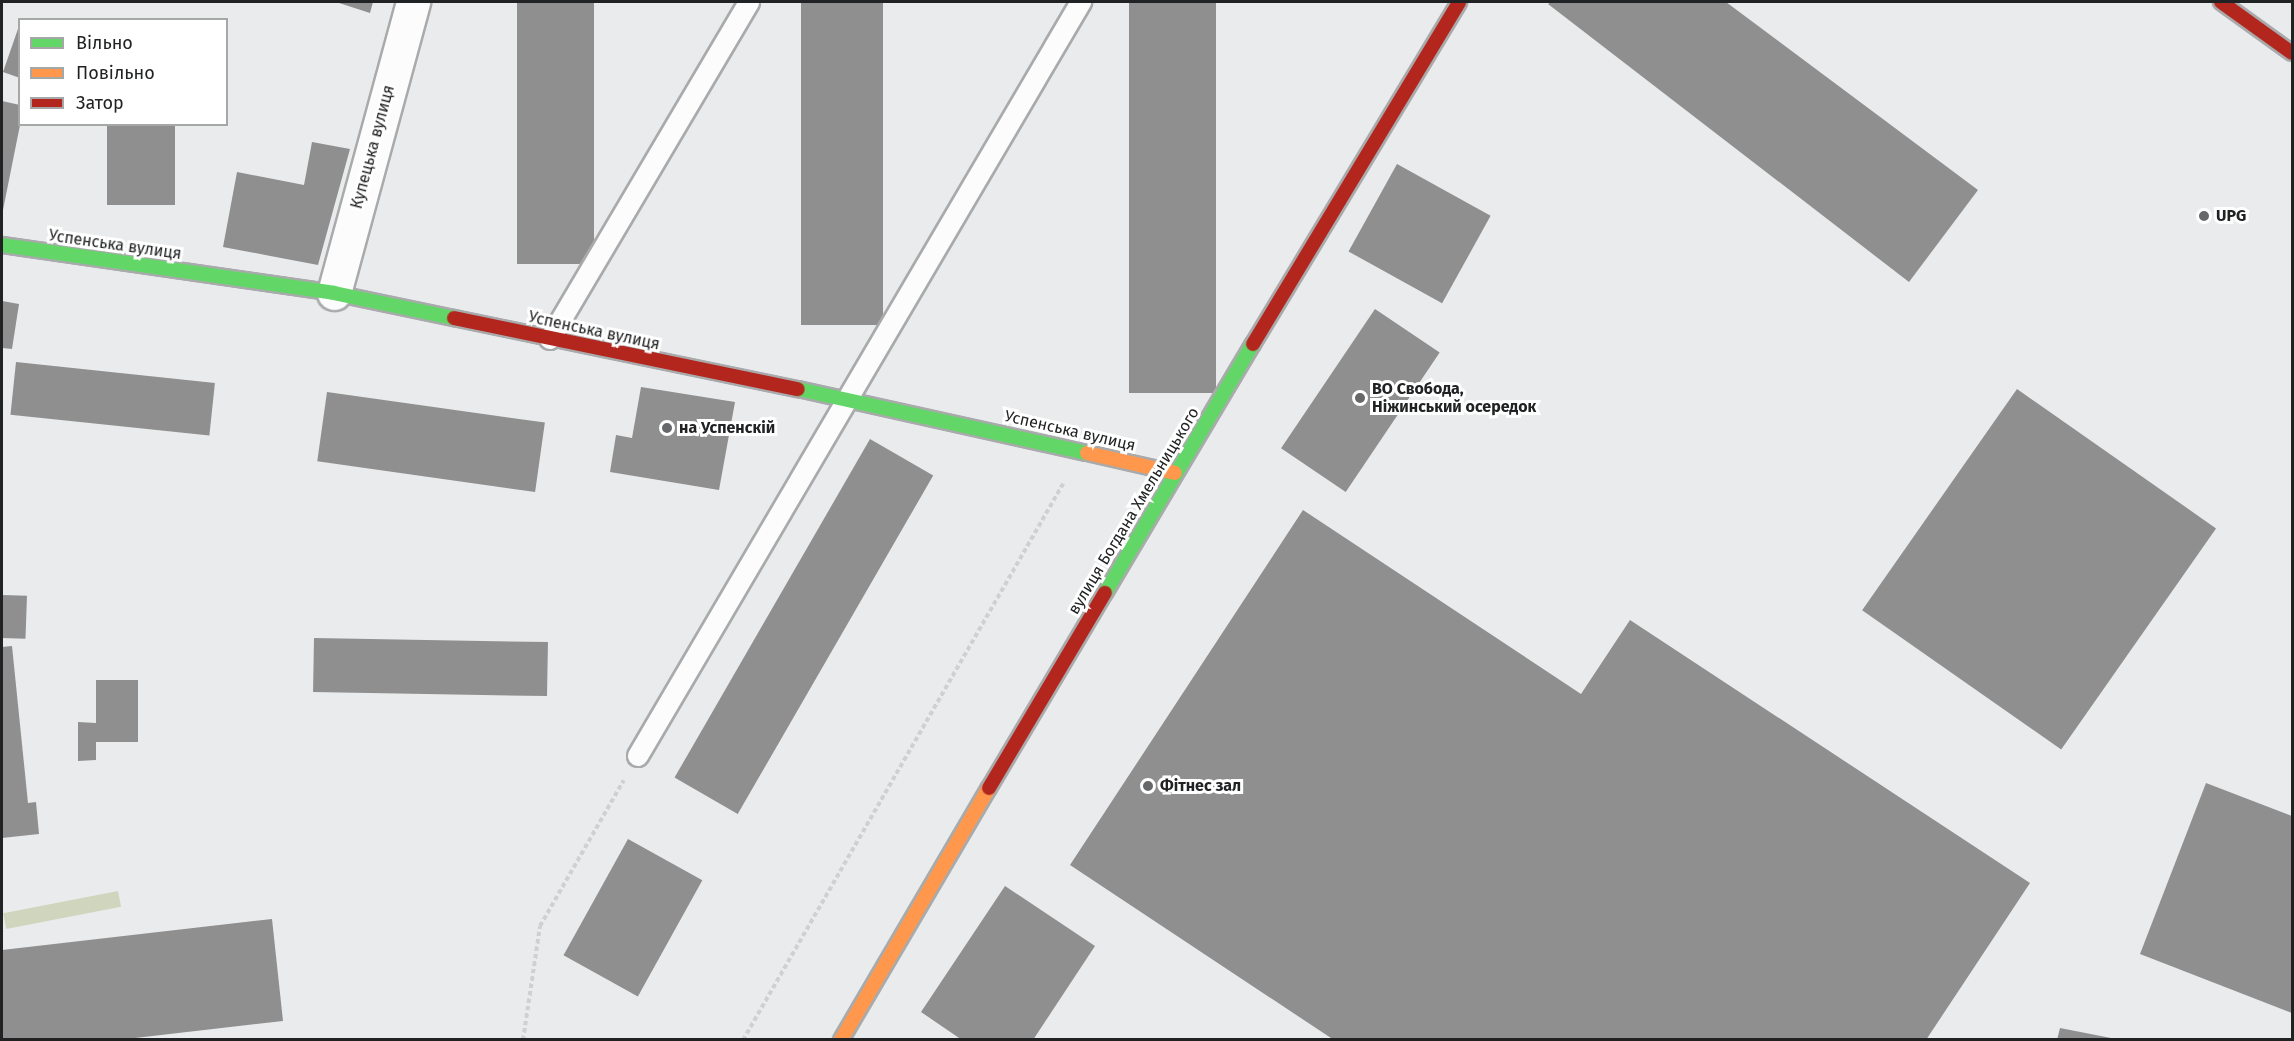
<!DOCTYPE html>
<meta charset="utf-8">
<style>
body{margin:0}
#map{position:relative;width:2294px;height:1041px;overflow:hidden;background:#eaebec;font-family:"Fira Sans",sans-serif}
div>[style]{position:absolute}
.green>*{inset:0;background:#d0d6be;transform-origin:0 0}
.building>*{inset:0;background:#8f8f8f;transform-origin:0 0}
.path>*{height:4px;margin-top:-2px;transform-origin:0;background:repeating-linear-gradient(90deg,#d0d0d1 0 4.5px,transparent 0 7.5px)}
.roads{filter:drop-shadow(2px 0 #a9aaab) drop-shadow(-2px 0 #a9aaab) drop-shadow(0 2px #a9aaab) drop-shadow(0 -2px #a9aaab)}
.lane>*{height:20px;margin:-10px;padding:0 10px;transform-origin:10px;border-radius:10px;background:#fcfcfc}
.street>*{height:33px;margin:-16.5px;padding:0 16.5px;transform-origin:16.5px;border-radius:16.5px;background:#fcfcfc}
.fast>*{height:14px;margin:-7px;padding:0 7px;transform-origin:7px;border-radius:7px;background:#63d668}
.slow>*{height:14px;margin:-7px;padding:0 7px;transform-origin:7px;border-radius:7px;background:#ff974d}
.jam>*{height:14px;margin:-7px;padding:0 7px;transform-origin:7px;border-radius:7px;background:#b3261e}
.dots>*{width:16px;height:16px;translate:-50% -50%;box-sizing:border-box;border:3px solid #fff;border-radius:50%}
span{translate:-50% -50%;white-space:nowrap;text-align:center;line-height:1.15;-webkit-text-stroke:6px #fff;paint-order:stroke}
.street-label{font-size:16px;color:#212223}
.poi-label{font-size:16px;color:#212223;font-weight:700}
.left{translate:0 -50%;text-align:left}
.frame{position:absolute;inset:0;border:3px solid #212223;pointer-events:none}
.legend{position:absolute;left:18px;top:18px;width:210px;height:108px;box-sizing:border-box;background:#fff;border:2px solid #a6a7a7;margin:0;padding:8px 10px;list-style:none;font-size:18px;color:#212223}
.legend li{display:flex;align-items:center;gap:12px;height:30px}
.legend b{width:30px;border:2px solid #a6a7a7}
</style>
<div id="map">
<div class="green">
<i style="left:118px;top:891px;width:16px;height:117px;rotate:79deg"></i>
</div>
<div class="building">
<i style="clip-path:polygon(336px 2px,373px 2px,370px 13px)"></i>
<i style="left:517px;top:2px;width:77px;height:262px"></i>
<i style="left:801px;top:2px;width:82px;height:323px"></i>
<i style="left:1129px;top:2px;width:87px;height:391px"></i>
<i style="clip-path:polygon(1551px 2px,1726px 2px,1978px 190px,1909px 282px,1548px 4px)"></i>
<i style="clip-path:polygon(19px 26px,20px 26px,20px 78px,3px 72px)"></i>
<i style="clip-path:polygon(2px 101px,20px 105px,20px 125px,3px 210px)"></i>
<i style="left:107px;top:124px;width:68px;height:81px"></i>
<i style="clip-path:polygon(312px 142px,350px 149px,318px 265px,223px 247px,237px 172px,304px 185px)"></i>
<i style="left:1397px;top:164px;width:107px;height:100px;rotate:29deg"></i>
<i style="clip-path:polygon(2px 301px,19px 304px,12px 349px,2px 348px)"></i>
<i style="left:1375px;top:309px;width:78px;height:168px;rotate:34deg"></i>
<i style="left:16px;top:362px;width:200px;height:53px;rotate:6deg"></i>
<i style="clip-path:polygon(641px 387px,735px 402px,719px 490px,610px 472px,616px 435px,632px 438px)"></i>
<i style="left:2017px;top:389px;width:243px;height:270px;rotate:35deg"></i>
<i style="left:327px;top:392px;width:220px;height:70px;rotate:8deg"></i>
<i style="left:870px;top:439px;width:73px;height:391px;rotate:30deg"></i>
<i style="clip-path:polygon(1303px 510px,1581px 694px,1630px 620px,2030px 883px,1926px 1040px,1334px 1040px,1070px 865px)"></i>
<i style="left:2px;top:595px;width:25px;height:43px;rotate:2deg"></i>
<i style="left:314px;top:638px;width:234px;height:54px;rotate:1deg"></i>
<i style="clip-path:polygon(12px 646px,28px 803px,36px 802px,39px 834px,2px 838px,2px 647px)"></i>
<i style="clip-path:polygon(96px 680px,138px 680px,138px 742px,96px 742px,96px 760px,78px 761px,78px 722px,96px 723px)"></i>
<i style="clip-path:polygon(2206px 783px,2292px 816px,2292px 1013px,2140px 954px)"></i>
<i style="left:628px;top:839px;width:85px;height:133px;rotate:29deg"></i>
<i style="clip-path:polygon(1005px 886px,1095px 946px,1033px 1040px,962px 1040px,921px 1012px)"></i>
<i style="clip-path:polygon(272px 919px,283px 1021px,118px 1040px,2px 1040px,2px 950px)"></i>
<i style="clip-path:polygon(2060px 1028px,2111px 1038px,2111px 1040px,2057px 1040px)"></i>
</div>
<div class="path">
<i style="left:523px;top:1040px;width:115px;rotate:-81.5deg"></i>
<i style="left:540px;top:926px;width:168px;rotate:-60.1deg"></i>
<i style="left:743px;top:1040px;width:642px;rotate:-60.08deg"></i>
</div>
<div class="roads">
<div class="lane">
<i style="left:550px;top:339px;width:391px;rotate:-59.4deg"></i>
<i style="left:638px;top:756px;width:875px;rotate:-59.56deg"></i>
</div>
<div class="street">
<i style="left:334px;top:293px;width:302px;rotate:-74.8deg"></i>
</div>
<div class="fast">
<i style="left:2px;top:245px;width:335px;rotate:8.2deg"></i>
<i style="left:334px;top:293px;width:123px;rotate:11.8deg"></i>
<i style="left:798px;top:389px;width:296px;rotate:12.5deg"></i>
<i style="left:1105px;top:593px;width:290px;rotate:-59.3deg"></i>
</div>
<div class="slow">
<i style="left:1087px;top:453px;width:90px;rotate:12.8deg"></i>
<i style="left:841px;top:1040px;width:292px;rotate:-59.6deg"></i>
</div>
<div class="jam">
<i style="left:2221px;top:2px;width:87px;rotate:35.7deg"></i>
<i style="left:454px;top:318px;width:351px;rotate:11.7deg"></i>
<i style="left:1253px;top:344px;width:399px;rotate:-58.9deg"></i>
<i style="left:989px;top:788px;width:227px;rotate:-59.3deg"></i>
</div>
</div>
<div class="dots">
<i style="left:2204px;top:216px;background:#676869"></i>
<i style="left:1360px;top:398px;background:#676869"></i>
<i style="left:667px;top:428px;background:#676869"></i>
<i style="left:1148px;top:786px;background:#676869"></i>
</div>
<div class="street-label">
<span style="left:373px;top:147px;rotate:-75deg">Купецька вулиця</span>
<span style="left:115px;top:245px;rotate:8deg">Успенська вулиця</span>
<span style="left:594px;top:331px;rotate:12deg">Успенська вулиця</span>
<span style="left:1070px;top:431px;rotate:13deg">Успенська вулиця</span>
<span style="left:1134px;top:511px;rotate:-59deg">вулиця Богдана Хмельницького</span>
</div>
<div class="poi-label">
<span class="left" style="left:2216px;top:216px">UPG</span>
<span class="left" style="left:1372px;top:398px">ВО Свобода,<br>Ніжинський осередок</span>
<span class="left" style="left:679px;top:428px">на Успенскій</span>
<span class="left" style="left:1160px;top:786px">Фітнес зал</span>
</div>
<div class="frame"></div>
<ul class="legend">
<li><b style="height:8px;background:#63d668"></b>Вільно</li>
<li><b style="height:8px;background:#ff974d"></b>Повільно</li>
<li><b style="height:8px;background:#b3261e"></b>Затор</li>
</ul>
</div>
